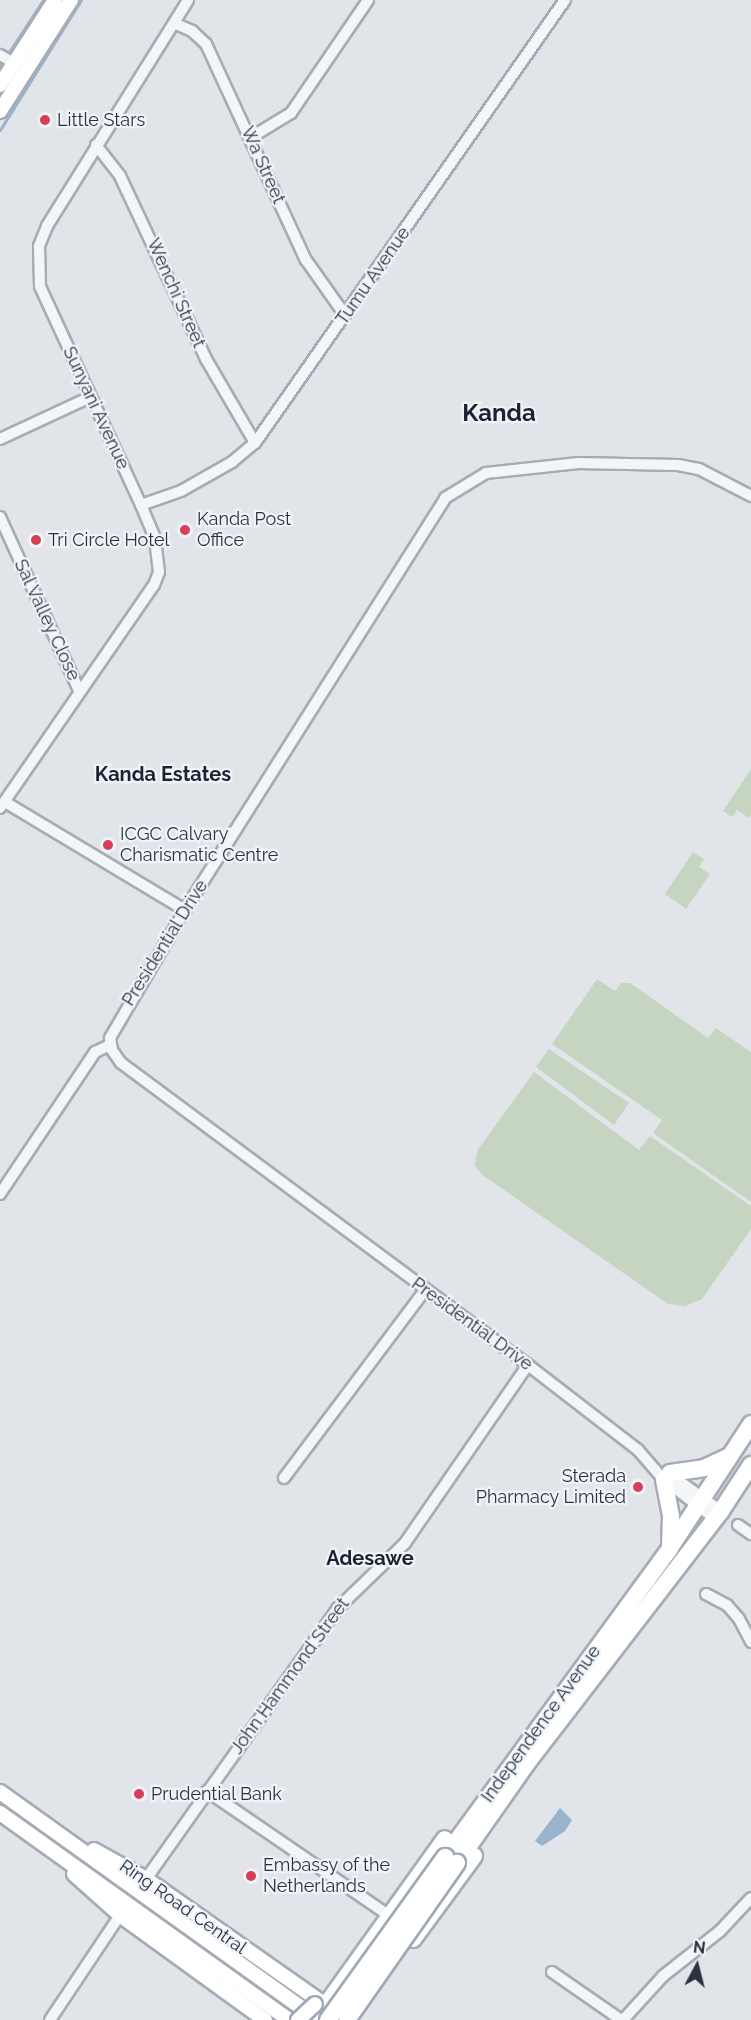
<!DOCTYPE html>
<style>
body{margin:0}
#map{position:relative;width:751px;height:2020px;overflow:hidden;background:#e1e5ea;font-family:Raleway,sans-serif}
div>[style]{position:absolute}
.green>*{inset:0;background:#c6d5c1}
.water>*{inset:0;background:#9ab3cc}
.stream>*{height:3px;margin:-1.5px;padding:0 1.5px;transform-origin:1.5px;border-radius:1.5px;background:#9ab3cc}
.roads{filter:drop-shadow(2px 0 #a6acb5) drop-shadow(-2px 0 #a6acb5) drop-shadow(0 2px #a6acb5) drop-shadow(0 -2px #a6acb5)}
.minor>*{height:10px;margin:-5px;padding:0 5px;transform-origin:5px;border-radius:5px;background:#f4f5f8}
.major>*{height:14px;margin:-7px;padding:0 7px;transform-origin:7px;border-radius:7px;background:#fff}
.highway>*{height:16px;margin:-8px;padding:0 8px;transform-origin:8px;border-radius:8px;background:#fff}
.bridges{filter:drop-shadow(2px 0 #9fa9b7) drop-shadow(-2px 0 #9fa9b7) drop-shadow(0 2px #9fa9b7) drop-shadow(0 -2px #9fa9b7)}
.major-bridge>*{height:14px;margin:-7px;padding:0 7px;transform-origin:7px;border-radius:7px;background:#fff}
.highway-bridge>*{height:16px;margin:-8px;padding:0 8px;transform-origin:8px;border-radius:8px;background:#fff}
.dots>*{width:16px;height:16px;translate:-50% -50%;box-sizing:border-box;border:3px solid #f0f4f8;border-radius:50%}
span{translate:-50% -50%;white-space:nowrap;text-align:center;line-height:1.15;-webkit-text-stroke:4.5px #f0f4f8;paint-order:stroke}
.poi-label{font-size:18px;color:#283243}
.left{translate:0 -50%;text-align:left}
.right{translate:-100% -50%;text-align:right}
.street-label{font-size:18px;color:#283243}
.neighbourhood-label{font-size:20px;color:#1a2334;font-weight:700}
.district-label{font-size:24px;color:#1a2334;font-weight:700}
.north{position:absolute;left:667px;top:1936px;width:60px;height:60px;-webkit-text-stroke:4px #f0f4f8;paint-order:stroke;rotate:7deg;font-size:16px;font-weight:700;line-height:24px;text-align:center;color:#283243}
.north::after{content:'';display:block;margin:auto;width:21px;height:27px;background:#283243;clip-path:polygon(50% 0,100% 100%,50% 72%,0 100%)}
</style>
<div id="map">
<div class="green">
<i style="clip-path:polygon(751px 769px,751px 815px,749px 818px,737px 810px,732px 817px,723px 811px)"></i>
<i style="clip-path:polygon(693px 852px,704px 859px,699px 867px,710px 874px,686px 909px,665px 894px)"></i>
<i style="clip-path:polygon(597px 979px,615px 991px,621px 983px,630px 983px,708px 1038px,716px 1028px,751px 1052px,751px 1202px,653px 1133px,662px 1120px,552px 1044px)"></i>
<i style="clip-path:polygon(549px 1049px,629px 1103px,614px 1125px,536px 1067px)"></i>
<i style="clip-path:polygon(534px 1072px,639px 1150px,650px 1136px,751px 1206px,751px 1229px,702px 1299px,685px 1306px,668px 1304px,481px 1174px,475px 1165px,477px 1151px)"></i>
</div>
<div class="water">
<i style="clip-path:polygon(560px 1808px,572px 1820px,565px 1831px,542px 1846px,535px 1841px)"></i>
</div>
<div class="stream">
<i style="left:0;top:66px;width:79px;rotate:-56.9deg"></i>
<i style="left:0;top:130px;width:153px;rotate:-58.1deg"></i>
</div>
<div class="roads">
<div class="minor">
<i style="left:174px;top:23px;width:20px;rotate:24deg"></i>
<i style="left:192px;top:31px;width:19px;rotate:43deg"></i>
<i style="left:206px;top:44px;width:238px;rotate:65.2deg"></i>
<i style="left:306px;top:260px;width:67px;rotate:54.7deg"></i>
<i style="left:0;top:55px;width:16px;rotate:30deg"></i>
<i style="left:250px;top:138px;width:48px;rotate:-31.4deg"></i>
<i style="left:291px;top:113px;width:137px;rotate:-55.7deg"></i>
<i style="left:96px;top:145px;width:39px;rotate:52deg"></i>
<i style="left:120px;top:176px;width:202px;rotate:64.8deg"></i>
<i style="left:206px;top:359px;width:97px;rotate:59.7deg"></i>
<i style="left:0;top:439px;width:99px;rotate:-25deg"></i>
<i style="left:141px;top:505px;width:42px;rotate:-19.3deg"></i>
<i style="left:181px;top:491px;width:59px;rotate:-29.6deg"></i>
<i style="left:232px;top:462px;width:30px;rotate:-40deg"></i>
<i style="left:255px;top:443px;width:541px;rotate:-55.02deg"></i>
<i style="left:0;top:517px;width:190px;rotate:65.5deg"></i>
<i style="left:5px;top:802px;width:210px;rotate:31deg"></i>
<i style="left:0;top:808px;width:271px;rotate:-55.4deg"></i>
<i style="left:154px;top:585px;width:14px;rotate:-69deg"></i>
<i style="left:159px;top:572px;width:34px;rotate:-97deg"></i>
<i style="left:155px;top:538px;width:36px;rotate:-113deg"></i>
<i style="left:141px;top:505px;width:241px;rotate:-114.8deg"></i>
<i style="left:40px;top:286px;width:40px;rotate:-91.4deg"></i>
<i style="left:39px;top:246px;width:22px;rotate:-68deg"></i>
<i style="left:47px;top:226px;width:266px;rotate:-58deg"></i>
<i style="left:0;top:1194px;width:171px;rotate:-56.2deg"></i>
<i style="left:95px;top:1052px;width:17px;rotate:-25deg"></i>
<i style="left:668px;top:1473px;width:65px;rotate:35.6deg"></i>
<i style="left:284px;top:1478px;width:235px;rotate:-53.1deg"></i>
<i style="left:715px;top:1519px;width:64px;rotate:-142.6deg"></i>
<i style="left:664px;top:1480px;width:40px;rotate:-131deg"></i>
<i style="left:638px;top:1450px;width:139px;rotate:-142.3deg"></i>
<i style="left:528px;top:1365px;width:507px;rotate:-143.42deg"></i>
<i style="left:121px;top:1063px;width:16px;rotate:-125deg"></i>
<i style="left:112px;top:1050px;width:12px;rotate:-99deg"></i>
<i style="left:110px;top:1038px;width:148px;rotate:-59.6deg"></i>
<i style="left:185px;top:910px;width:487px;rotate:-57.7deg"></i>
<i style="left:445px;top:498px;width:48px;rotate:-31.4deg"></i>
<i style="left:486px;top:473px;width:93px;rotate:-6.2deg"></i>
<i style="left:578px;top:463px;width:100px;rotate:1.1deg"></i>
<i style="left:678px;top:465px;width:21px;rotate:11deg"></i>
<i style="left:699px;top:469px;width:59px;rotate:27.4deg"></i>
<i style="left:738px;top:1525px;width:16px;rotate:35deg"></i>
<i style="left:706px;top:1594px;width:24px;rotate:28deg"></i>
<i style="left:727px;top:1605px;width:18px;rotate:49deg"></i>
<i style="left:739px;top:1619px;width:26px;rotate:62deg"></i>
<i style="left:207px;top:1791px;width:223px;rotate:34.4deg"></i>
<i style="left:146px;top:1879px;width:332px;rotate:-54.7deg"></i>
<i style="left:338px;top:1608px;width:93px;rotate:-44.1deg"></i>
<i style="left:405px;top:1543px;width:216px;rotate:-55.4deg"></i>
<i style="left:552px;top:1972px;width:84px;rotate:34.8deg"></i>
<i style="left:50px;top:2020px;width:126px;rotate:-56.3deg"></i>
<i style="left:623px;top:2020px;width:59px;rotate:-47.7deg"></i>
<i style="left:663px;top:1976px;width:73px;rotate:-38.3deg"></i>
<i style="left:720px;top:1931px;width:45px;rotate:-46.8deg"></i>
</div>
<div class="major">
<i style="left:0;top:85px;width:101px;rotate:-57.1deg"></i>
<i style="left:0;top:111px;width:132px;rotate:-57.4deg"></i>
<i style="left:0;top:1792px;width:392px;rotate:35.6deg"></i>
<i style="left:0;top:1813px;width:355px;rotate:35.6deg"></i>
<i style="left:94px;top:1850px;width:60px;rotate:29.1deg"></i>
<i style="left:146px;top:1879px;width:214px;rotate:35.1deg"></i>
<i style="left:74px;top:1874px;width:62px;rotate:41.7deg"></i>
<i style="left:120px;top:1915px;width:179px;rotate:35.9deg"></i>
</div>
<div class="highway">
<i style="left:670px;top:1473px;width:34px;rotate:-8deg"></i>
<i style="left:704px;top:1468px;width:26px;rotate:-25deg"></i>
<i style="left:664px;top:1480px;width:38px;rotate:79deg"></i>
<i style="left:671px;top:1517px;width:30px;rotate:92deg"></i>
<i style="left:445px;top:1857px;width:382px;rotate:-53.9deg"></i>
<i style="left:670px;top:1548px;width:148px;rotate:-56.8deg"></i>
<i style="left:457px;top:1863px;width:122px;rotate:-55deg"></i>
<i style="left:527px;top:1763px;width:318px;rotate:-52.4deg"></i>
<i style="left:721px;top:1511px;width:55px;rotate:-56.9deg"></i>
<i style="left:413px;top:1939px;width:103px;rotate:-53.7deg"></i>
<i style="left:329px;top:2001px;width:199px;rotate:-54.4deg"></i>
</div>
</div>
<div class="bridges">
<div class="major-bridge">
<i style="left:298px;top:2020px;width:23px;rotate:-43deg"></i>
</div>
<div class="highway-bridge">
<i style="left:328px;top:2020px;width:201px;rotate:-54.3deg"></i>
<i style="left:347px;top:2020px;width:192px;rotate:-55deg"></i>
</div>
</div>
<div class="dots">
<i style="left:45px;top:120px;background:#d63f57"></i>
<i style="left:185px;top:530px;background:#d63f57"></i>
<i style="left:36px;top:540px;background:#d63f57"></i>
<i style="left:108px;top:845px;background:#d63f57"></i>
<i style="left:638px;top:1487px;background:#d63f57"></i>
<i style="left:139px;top:1794px;background:#d63f57"></i>
<i style="left:251px;top:1876px;background:#d63f57"></i>
</div>
<div class="poi-label">
<span class="left" style="left:57px;top:120px">Little Stars</span>
<span class="left" style="left:197px;top:530px">Kanda Post<br>Office</span>
<span class="left" style="left:48px;top:540px">Tri Circle Hotel</span>
<span class="left" style="left:120px;top:845px">ICGC Calvary<br>Charismatic Centre</span>
<span class="right" style="left:626px;top:1487px">Sterada<br>Pharmacy Limited</span>
<span class="left" style="left:151px;top:1794px">Prudential Bank</span>
<span class="left" style="left:263px;top:1876px">Embassy of the<br>Netherlands</span>
</div>
<div class="street-label">
<span style="left:263px;top:165px;rotate:66deg">Wa Street</span>
<span style="left:373px;top:276px;rotate:-55deg">Tumu Avenue</span>
<span style="left:176px;top:293px;rotate:66deg">Wenchi Street</span>
<span style="left:96px;top:408px;rotate:65deg">Sunyani Avenue</span>
<span style="left:47px;top:620px;rotate:65deg">Sal Valley Close</span>
<span style="left:165px;top:943px;rotate:-58deg">Presidential Drive</span>
<span style="left:472px;top:1324px;rotate:36deg">Presidential Drive</span>
<span style="left:290px;top:1676px;rotate:-54deg">John Hammond Street</span>
<span style="left:541px;top:1724px;rotate:-54deg">Independence Avenue</span>
<span style="left:183px;top:1907px;rotate:35deg">Ring Road Central</span>
</div>
<div class="neighbourhood-label">
<span style="left:163px;top:774px">Kanda Estates</span>
<span style="left:370px;top:1558px">Adesawe</span>
</div>
<div class="district-label">
<span style="left:499px;top:413px">Kanda</span>
</div>
<div class="north">N</div>
</div>
